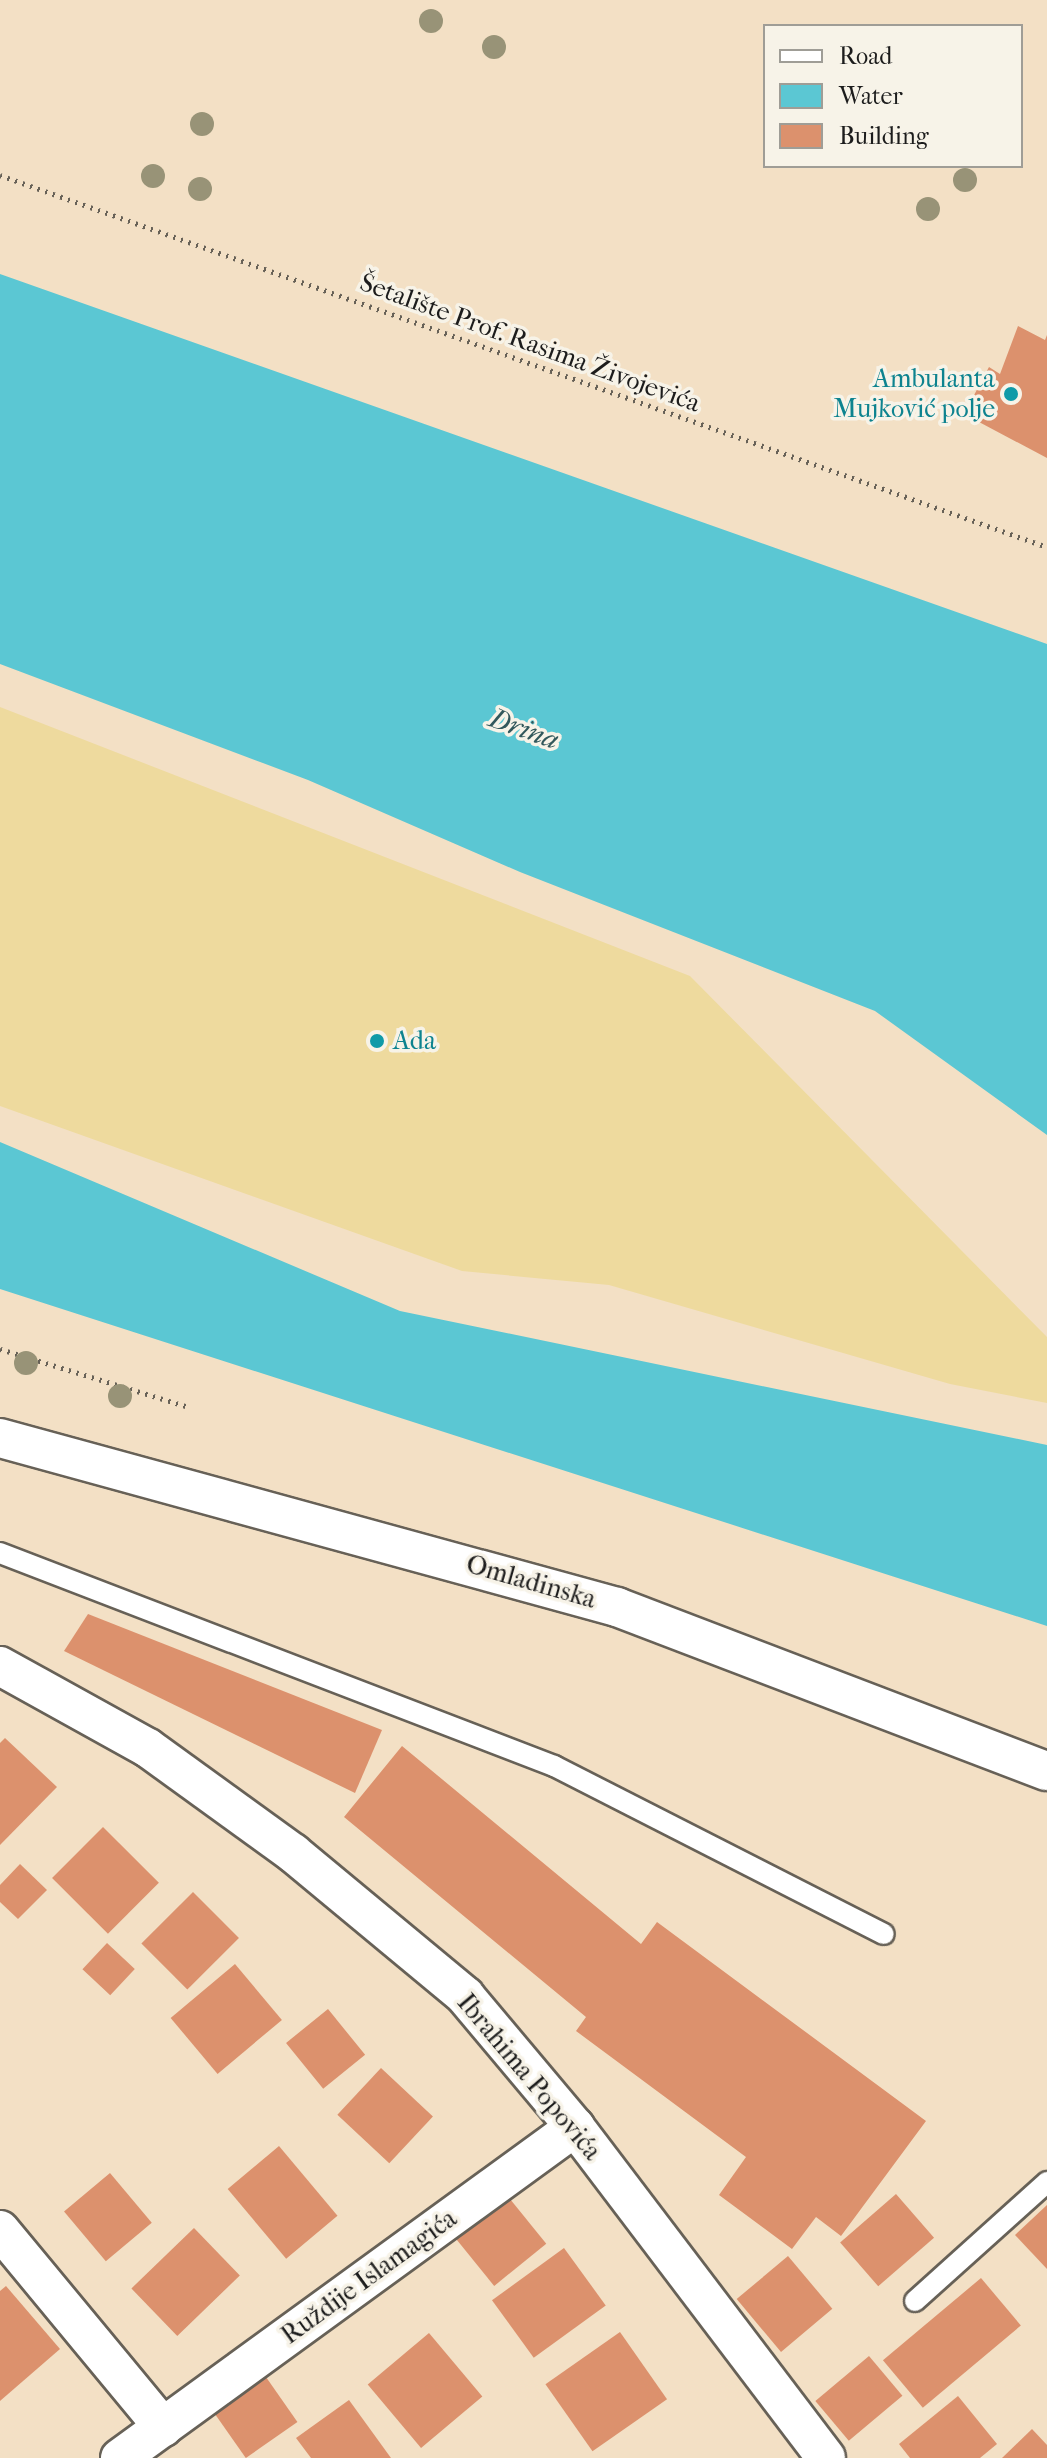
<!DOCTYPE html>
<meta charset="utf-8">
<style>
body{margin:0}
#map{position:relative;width:1047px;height:2458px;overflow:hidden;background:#f3e0c5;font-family:"IM FELL French Canon",serif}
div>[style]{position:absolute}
.sand>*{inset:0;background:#eeda9e}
.water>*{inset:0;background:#5bc7d3}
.building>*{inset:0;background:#dc916d;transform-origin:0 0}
.path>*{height:5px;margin-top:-2.5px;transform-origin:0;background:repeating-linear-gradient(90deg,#676157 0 2px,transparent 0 8px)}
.roads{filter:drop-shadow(2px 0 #676157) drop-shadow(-2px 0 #676157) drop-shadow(0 2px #676157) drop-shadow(0 -2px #676157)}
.service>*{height:20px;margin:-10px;padding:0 10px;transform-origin:10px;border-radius:10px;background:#fff}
.minor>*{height:38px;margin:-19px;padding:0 19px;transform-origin:19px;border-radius:19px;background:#fff}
.trees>*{width:24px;height:24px;margin:-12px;border-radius:50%;background:#989377}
.dots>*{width:22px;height:22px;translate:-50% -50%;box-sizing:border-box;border:4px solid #f7f3e8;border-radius:50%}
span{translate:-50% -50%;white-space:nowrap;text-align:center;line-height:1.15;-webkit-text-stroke:7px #f7f3e8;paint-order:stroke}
.street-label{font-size:26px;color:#1c1c1c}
.culture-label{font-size:26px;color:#0d838f}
.right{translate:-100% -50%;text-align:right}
.left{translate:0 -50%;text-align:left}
.water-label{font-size:28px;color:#32585c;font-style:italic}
.legend{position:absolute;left:763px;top:24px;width:260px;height:144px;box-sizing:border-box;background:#f7f3e8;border:2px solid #9f9d96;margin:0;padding:10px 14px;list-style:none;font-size:24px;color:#1c1c1c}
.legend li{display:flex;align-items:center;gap:16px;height:40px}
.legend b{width:40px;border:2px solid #9f9d96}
</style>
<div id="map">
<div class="sand">
<i style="clip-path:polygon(0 707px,690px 976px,1047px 1337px,1047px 1403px,950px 1384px,609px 1285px,462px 1271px,0 1106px)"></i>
</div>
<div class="water">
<i style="clip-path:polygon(0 274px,1047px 644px,1047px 1135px,875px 1011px,520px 872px,308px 780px,0 664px)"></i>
<i style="clip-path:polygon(0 1142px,400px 1311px,1047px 1445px,1047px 1626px,0 1289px)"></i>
</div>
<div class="building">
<i style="clip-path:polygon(1018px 326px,1045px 340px,1047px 335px,1047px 458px,964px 414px,989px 367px,1000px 374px)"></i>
<i style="clip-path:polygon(88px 1614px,382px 1730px,355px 1793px,64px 1651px)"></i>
<i style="clip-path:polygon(5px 1738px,57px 1787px,0 1845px,0 1743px)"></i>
<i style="clip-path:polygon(402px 1746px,641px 1944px,657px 1922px,926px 2121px,841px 2236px,816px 2217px,792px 2249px,719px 2195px,746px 2157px,576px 2031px,586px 2017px,344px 1817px)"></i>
<i style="left:103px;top:1827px;width:79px;height:72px;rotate:45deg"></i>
<i style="clip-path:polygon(20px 1864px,47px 1890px,18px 1919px,0 1902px,0 1885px)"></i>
<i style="left:193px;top:1892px;width:65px;height:73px;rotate:45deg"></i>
<i style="left:107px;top:1943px;width:38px;height:36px;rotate:43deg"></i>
<i style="left:235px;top:1964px;width:73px;height:84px;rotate:50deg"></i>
<i style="left:328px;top:2009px;width:59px;height:54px;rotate:51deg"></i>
<i style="left:381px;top:2068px;width:71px;height:64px;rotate:43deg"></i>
<i style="left:279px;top:2146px;width:91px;height:67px;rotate:50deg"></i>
<i style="left:110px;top:2173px;width:65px;height:60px;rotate:50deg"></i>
<i style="left:506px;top:2194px;width:64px;height:67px;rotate:51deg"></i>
<i style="left:896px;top:2194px;width:58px;height:74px;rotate:49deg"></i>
<i style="clip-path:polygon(1047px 2205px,1047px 2269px,1015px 2235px)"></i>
<i style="left:194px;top:2228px;width:66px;height:87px;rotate:46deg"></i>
<i style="left:564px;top:2248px;width:71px;height:89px;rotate:54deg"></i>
<i style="left:788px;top:2256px;width:69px;height:67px;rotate:50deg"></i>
<i style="left:981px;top:2278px;width:62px;height:128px;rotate:50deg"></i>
<i style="clip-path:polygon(6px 2286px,60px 2349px,0 2401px,0 2291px)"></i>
<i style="left:620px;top:2332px;width:82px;height:91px;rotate:55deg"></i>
<i style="left:429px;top:2333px;width:83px;height:80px;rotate:50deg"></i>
<i style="left:869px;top:2356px;width:52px;height:70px;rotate:50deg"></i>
<i style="left:259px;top:2367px;width:67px;height:63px;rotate:55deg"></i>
<i style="clip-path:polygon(958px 2396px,997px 2444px,980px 2458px,910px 2458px,899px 2444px)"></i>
<i style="clip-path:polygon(349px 2400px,391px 2458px,311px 2458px,296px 2438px)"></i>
<i style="clip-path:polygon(1032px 2429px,1047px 2445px,1047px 2458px,1002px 2458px)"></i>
</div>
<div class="path">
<i style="left:0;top:175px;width:1111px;rotate:19.56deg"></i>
<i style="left:0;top:1349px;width:198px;rotate:17.1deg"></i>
</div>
<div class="roads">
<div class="service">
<i style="left:0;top:1553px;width:594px;rotate:21.03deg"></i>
<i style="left:554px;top:1766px;width:370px;rotate:27deg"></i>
<i style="left:915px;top:2301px;width:178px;rotate:-42deg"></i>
</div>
<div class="minor">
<i style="left:0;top:1438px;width:640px;rotate:15.32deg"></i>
<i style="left:617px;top:1607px;width:460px;rotate:20.9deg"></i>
<i style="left:0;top:1666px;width:169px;rotate:29deg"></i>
<i style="left:148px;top:1748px;width:179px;rotate:35.9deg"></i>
<i style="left:293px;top:1853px;width:224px;rotate:39.7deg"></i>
<i style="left:465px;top:1996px;width:171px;rotate:50deg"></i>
<i style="left:575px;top:2127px;width:415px;rotate:52.8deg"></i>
<i style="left:0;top:2230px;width:256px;rotate:50.4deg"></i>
<i style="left:120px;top:2458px;width:563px;rotate:-36.03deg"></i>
</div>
</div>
<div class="trees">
<i style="left:431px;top:21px"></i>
<i style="left:494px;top:47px"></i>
<i style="left:202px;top:124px"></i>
<i style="left:153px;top:176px"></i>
<i style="left:965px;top:180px"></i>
<i style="left:200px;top:189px"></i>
<i style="left:928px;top:209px"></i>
<i style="left:26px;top:1363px"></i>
<i style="left:120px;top:1396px"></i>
</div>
<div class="dots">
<i style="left:1011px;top:394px;background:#0f9aa8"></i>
<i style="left:377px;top:1041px;background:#0f9aa8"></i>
</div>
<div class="street-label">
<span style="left:530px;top:343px;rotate:20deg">Šetalište Prof. Rasima Živojevića</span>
<span style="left:531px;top:1582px;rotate:16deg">Omladinska</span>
<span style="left:529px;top:2077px;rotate:50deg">Ibrahima Popovića</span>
<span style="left:369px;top:2277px;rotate:-36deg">Ruždije Islamagića</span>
</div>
<div class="culture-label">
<span class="right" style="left:995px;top:394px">Ambulanta<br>Mujković polje</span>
<span class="left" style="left:393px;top:1041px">Ada</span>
</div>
<div class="water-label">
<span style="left:524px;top:729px;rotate:20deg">Drina</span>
</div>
<ul class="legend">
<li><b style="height:10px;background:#fff"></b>Road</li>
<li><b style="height:22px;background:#5bc7d3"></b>Water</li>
<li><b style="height:22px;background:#dc916d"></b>Building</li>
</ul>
</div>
